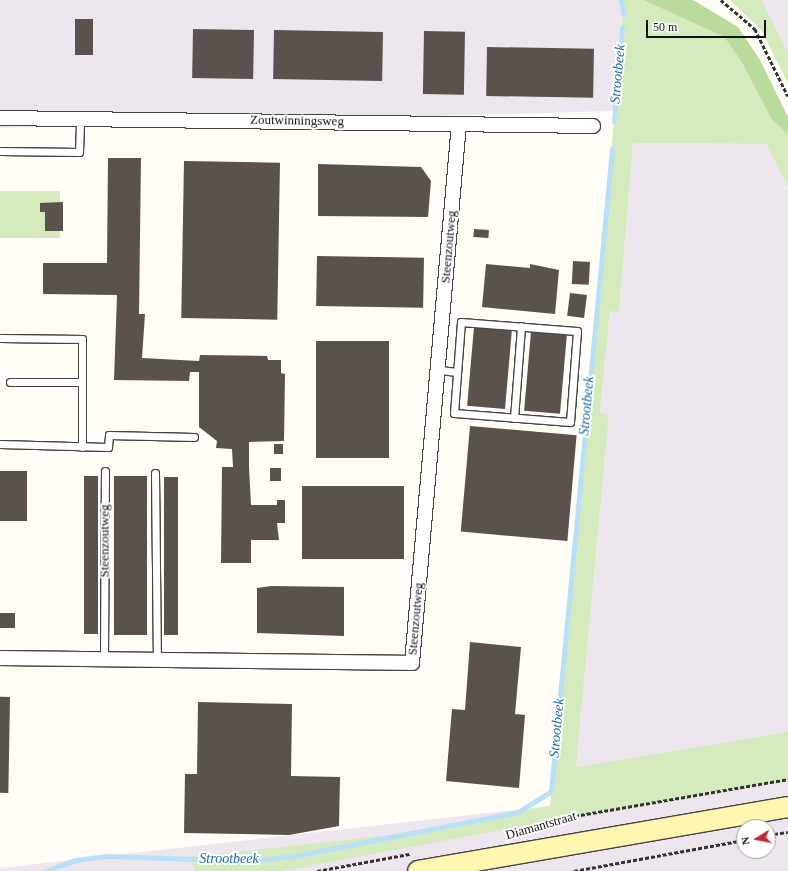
<!DOCTYPE html>
<style>
body{margin:0}
#map{position:relative;width:788px;height:871px;overflow:hidden;background:#fffdf5;font-family:Georgia,serif}
div>[style]{position:absolute}
.industrial>*{inset:0;background:#eee6ef}
.green>*{inset:0;background:#d5ebbd;transform-origin:0 0}
.forest>*{inset:0;background:#b9dc9c}
.stream>*{height:5px;margin:-2.5px;padding:0 2.5px;transform-origin:2.5px;border-radius:2.5px;background:#b9e0f7}
.building>*{inset:0;background:#5a524d;transform-origin:0 0}
.path>*{height:2.5px;margin-top:-1.25px;transform-origin:0;background:repeating-linear-gradient(90deg,#333 0 4px,transparent 0 6px)}
.roads{filter:drop-shadow(1px 0 #444) drop-shadow(-1px 0 #444) drop-shadow(0 1px #444) drop-shadow(0 -1px #444)}
.lane>*{height:7px;margin:-3.5px;padding:0 3.5px;transform-origin:3.5px;border-radius:3.5px;background:#fff}
.street>*{height:14px;margin:-7px;padding:0 7px;transform-origin:7px;border-radius:7px;background:#fff}
.secondary>*{height:20px;margin:-10px;padding:0 10px;transform-origin:10px;border-radius:10px;background:#fff6b0}
span{translate:-50% -50%;white-space:nowrap;text-align:center;line-height:1.15;-webkit-text-stroke:4px #fff;paint-order:stroke}
.street-label{font-size:13px;color:#111}
.water-label{font-size:14px;color:#1768a6;font-style:italic}
.north{position:absolute;left:736px;top:819px;width:40px;height:40px;box-sizing:border-box;background:#fff;border:1px solid #a0a0a0;border-radius:50%;rotate:260deg;font-size:11px;font-weight:700;line-height:16px;text-align:center;color:#111}
.north::after{content:'';display:block;margin:auto;width:14px;height:18px;background:#c4262e;clip-path:polygon(50% 0,100% 100%,50% 72%,0 100%)}
.scale{position:absolute;left:646px;top:20px;width:120px;height:18px;box-sizing:border-box;border:2px solid #111;border-top:0;padding-left:5px;font-size:12px;line-height:14px;white-space:nowrap;color:#111;-webkit-text-stroke:3px #fff;paint-order:stroke}
</style>
<div id="map">
<div class="industrial">
<i style="clip-path:polygon(0 0,624px 0,613px 111px,0 128px)"></i>
<i style="clip-path:polygon(761px 0,788px 0,788px 53px,762px 0)"></i>
<i style="clip-path:polygon(633px 143px,766px 144px,788px 188px,788px 732px,576px 767px,609px 415px,600px 414px,610px 311px,619px 311px)"></i>
<i style="clip-path:polygon(evenodd,788px 764px,788px 871px,0 871px,0 868px,550px 806px,788px 764px,744px 827px,768px 827px,768px 851px,744px 851px,744px 827px)"></i>
</div>
<div class="green">
<i style="clip-path:polygon(624px 0,643px 0,724px 37px,741px 61px,772px 120px,788px 134px,788px 188px,766px 144px,633px 143px,619px 312px,610px 311px,600px 413px,609px 415px,576px 767px,788px 732px,788px 781px,549px 821px,282px 871px,195px 871px,189px 857px,390px 835px,550px 806px,589px 419px)"></i>
<i style="clip-path:polygon(730px 0,762px 0,788px 53px,788px 83px,761px 30px)"></i>
<i style="left:0;top:191px;width:60px;height:47px"></i>
</div>
<div class="forest">
<i style="clip-path:polygon(643px 0,693px 0,738px 27px,760px 60px,788px 117px,788px 134px,772px 120px,741px 61px,724px 37px)"></i>
</div>
<div class="stream">
<i style="left:621px;top:0;width:15px;rotate:79deg"></i>
<i style="left:614px;top:121px;width:94px;rotate:-85.1deg"></i>
<i style="left:45px;top:871px;width:32px;rotate:-20deg"></i>
<i style="left:75px;top:860px;width:32px;rotate:-7deg"></i>
<i style="left:107px;top:856px;width:144px;rotate:2deg"></i>
<i style="left:251px;top:861px;width:43px;rotate:-6.6deg"></i>
<i style="left:294px;top:856px;width:228px;rotate:-11.1deg"></i>
<i style="left:518px;top:812px;width:39px;rotate:-32deg"></i>
<i style="left:551px;top:791px;width:645px;rotate:-84.57deg"></i>
</div>
<div class="building">
<i style="left:75px;top:19px;width:18px;height:36px"></i>
<i style="left:193px;top:29px;width:61px;height:49px;rotate:1deg"></i>
<i style="left:274px;top:30px;width:109px;height:49px;rotate:1deg"></i>
<i style="left:424px;top:31px;width:41px;height:63px;rotate:1deg"></i>
<i style="left:487px;top:47px;width:107px;height:49px;rotate:1deg"></i>
<i style="clip-path:polygon(108px 158px,141px 158px,139px 314px,145px 314px,142px 358px,199px 361px,200px 355px,267px 356px,268px 360px,281px 360px,281px 373px,285px 374px,284px 441px,249px 442px,249px 467px,251px 505px,277px 505px,277px 500px,285px 500px,285px 523px,277px 523px,279px 540px,251px 540px,251px 563px,221px 563px,222px 467px,233px 467px,232px 449px,216px 448px,217px 441px,199px 427px,199px 372px,190px 372px,189px 381px,114px 380px,117px 295px,43px 294px,43px 263px,107px 263px)"></i>
<i style="left:184px;top:161px;width:96px;height:157px;rotate:1deg"></i>
<i style="clip-path:polygon(318px 164px,421px 167px,431px 181px,428px 217px,318px 216px)"></i>
<i style="clip-path:polygon(63px 202px,63px 231px,45px 231px,45px 212px,40px 212px,40px 203px)"></i>
<i style="left:474px;top:229px;width:15px;height:8px;rotate:4deg"></i>
<i style="left:317px;top:256px;width:107px;height:50px;rotate:1deg"></i>
<i style="left:573px;top:261px;width:17px;height:23px;rotate:3deg"></i>
<i style="clip-path:polygon(486px 264px,530px 268px,530px 264px,559px 270px,555px 314px,482px 307px)"></i>
<i style="left:570px;top:293px;width:17px;height:23px;rotate:7deg"></i>
<i style="left:474px;top:327px;width:38px;height:79px;rotate:5deg"></i>
<i style="left:531px;top:332px;width:36px;height:79px;rotate:5deg"></i>
<i style="left:316px;top:341px;width:73px;height:117px"></i>
<i style="left:470px;top:426px;width:107px;height:106px;rotate:5deg"></i>
<i style="left:283px;top:444px;width:10px;height:9px;rotate:90deg"></i>
<i style="left:270px;top:468px;width:11px;height:13px"></i>
<i style="left:0;top:471px;width:27px;height:50px"></i>
<i style="left:84px;top:476px;width:14px;height:158px"></i>
<i style="left:114px;top:476px;width:33px;height:159px"></i>
<i style="left:164px;top:477px;width:14px;height:158px"></i>
<i style="left:302px;top:486px;width:102px;height:73px"></i>
<i style="clip-path:polygon(271px 586px,344px 587px,344px 636px,257px 633px,257px 588px)"></i>
<i style="left:0;top:613px;width:15px;height:15px"></i>
<i style="clip-path:polygon(470px 642px,521px 647px,515px 714px,525px 715px,519px 788px,446px 781px,452px 709px,465px 710px)"></i>
<i style="left:10px;top:697px;width:96px;height:10px;rotate:91deg"></i>
<i style="clip-path:polygon(198px 702px,292px 704px,291px 776px,340px 777px,339px 826px,289px 835px,184px 833px,185px 774px,197px 774px)"></i>
</div>
<div class="path">
<i style="left:721px;top:0;width:45px;rotate:40.5deg"></i>
<i style="left:755px;top:29px;width:75px;rotate:63.8deg"></i>
<i style="left:521px;top:834px;width:39px;rotate:-23deg"></i>
<i style="left:557px;top:819px;width:234px;rotate:-9.8deg"></i>
<i style="left:768px;top:835px;width:20px;rotate:-9deg"></i>
<i style="left:317px;top:871px;width:95px;rotate:-10.4deg"></i>
<i style="left:574px;top:871px;width:173px;rotate:-10.3deg"></i>
</div>
<div class="roads">
<div class="lane">
<i style="left:0;top:151px;width:79px;rotate:0.7deg"></i>
<i style="left:79px;top:152px;width:33px;rotate:-88deg"></i>
<i style="left:461px;top:322px;width:116px;rotate:4.4deg"></i>
<i style="left:577px;top:331px;width:91px;rotate:94.4deg"></i>
<i style="left:570px;top:422px;width:116px;rotate:-175.6deg"></i>
<i style="left:454px;top:413px;width:91px;rotate:-85.6deg"></i>
<i style="left:0;top:338px;width:82px;rotate:0.7deg"></i>
<i style="left:82px;top:339px;width:108px;rotate:90deg"></i>
<i style="left:440px;top:370px;width:17px;rotate:7deg"></i>
<i style="left:10px;top:382px;width:72px"></i>
<i style="left:514px;top:418px;width:92px;rotate:-85.6deg"></i>
<i style="left:0;top:444px;width:108px;rotate:1.6deg"></i>
<i style="left:108px;top:447px;width:12px;rotate:-85deg"></i>
<i style="left:109px;top:435px;width:85px;rotate:1.3deg"></i>
<i style="left:155px;top:473px;width:186px;rotate:89.4deg"></i>
<i style="left:104px;top:658px;width:187px;rotate:-89.7deg"></i>
</div>
<div class="street">
<i style="left:0;top:118px;width:593px;rotate:0.77deg"></i>
<i style="left:0;top:658px;width:412px;rotate:0.7deg"></i>
<i style="left:412px;top:663px;width:541px;rotate:-85.02deg"></i>
</div>
<div class="secondary">
<i style="left:418px;top:871px;width:375px;rotate:-9.8deg"></i>
</div>
</div>
<div class="street-label">
<span style="left:297px;top:121px;rotate:1deg">Zoutwinningsweg</span>
<span style="left:449px;top:247px;rotate:-85deg">Steenzoutweg</span>
<span style="left:105px;top:541px;rotate:-90deg">Steenzoutweg</span>
<span style="left:416px;top:619px;rotate:-85deg">Steenzoutweg</span>
<span style="left:541px;top:826px;rotate:-16deg">Diamantstraat</span>
</div>
<div class="water-label">
<span style="left:618px;top:74px;rotate:-85deg">Strootbeek</span>
<span style="left:587px;top:406px;rotate:-85deg">Strootbeek</span>
<span style="left:557px;top:728px;rotate:-85deg">Strootbeek</span>
<span style="left:229px;top:859px">Strootbeek</span>
</div>
<div class="north">N</div>
<div class="scale">50 m</div>
</div>
